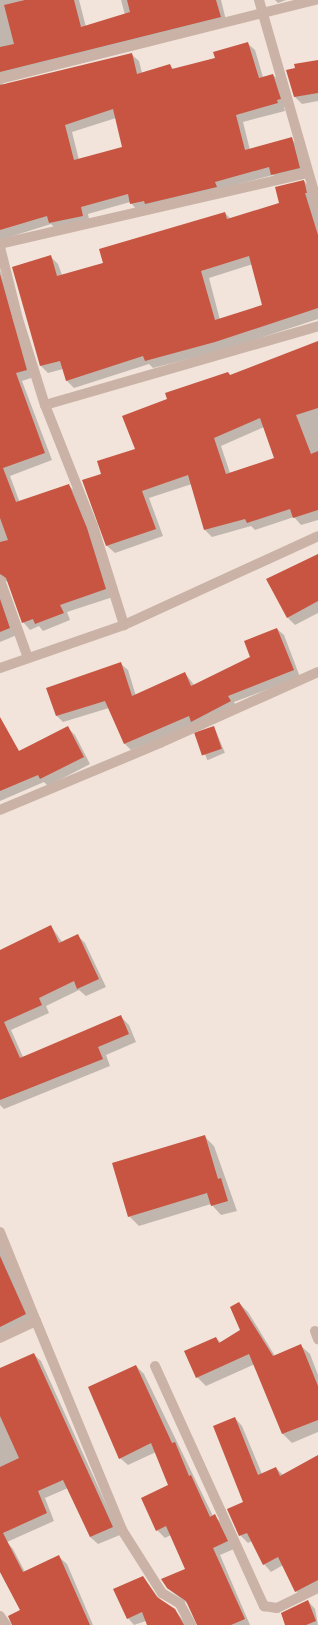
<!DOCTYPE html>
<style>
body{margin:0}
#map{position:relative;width:318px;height:1625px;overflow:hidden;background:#f2e4da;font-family:"Space Grotesk",sans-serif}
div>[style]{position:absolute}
.shadow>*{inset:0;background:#0003;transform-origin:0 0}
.building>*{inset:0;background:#c75542;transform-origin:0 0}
.minor>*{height:10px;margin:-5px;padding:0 5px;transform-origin:5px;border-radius:5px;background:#cab2a6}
span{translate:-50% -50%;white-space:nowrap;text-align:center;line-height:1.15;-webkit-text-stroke:3.5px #f9eee6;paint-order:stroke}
</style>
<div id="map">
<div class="shadow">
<i style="clip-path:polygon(evenodd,0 0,79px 0,86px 27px,125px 15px,121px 0,221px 0,227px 24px,6px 80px,1px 86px,131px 54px,139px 61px,142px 73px,170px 65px,174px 70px,216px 58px,247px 43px,255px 50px,263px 77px,273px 75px,281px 82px,288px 107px,284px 107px,285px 111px,243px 122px,250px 150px,291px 139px,299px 146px,307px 175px,280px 182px,273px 175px,138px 211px,130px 202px,88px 214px,90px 224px,57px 230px,51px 224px,0 240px,0 0,116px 118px,123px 148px,79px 160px,72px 132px,116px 118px)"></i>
<i style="clip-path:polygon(275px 0,286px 0,278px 3px)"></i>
<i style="clip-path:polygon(318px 61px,318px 101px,302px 104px,294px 96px)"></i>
<i style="clip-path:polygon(evenodd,304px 181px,311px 189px,318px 212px,318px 319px,223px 350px,153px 368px,149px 364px,74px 388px,67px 381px,63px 369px,48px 373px,41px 366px,13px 267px,50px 256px,58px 264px,62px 275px,104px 263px,225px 213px,231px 219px,280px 203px,304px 181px,253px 264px,264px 306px,220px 320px,209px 278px,253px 264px)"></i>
<i style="clip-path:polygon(0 270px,34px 377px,22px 381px,52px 460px,10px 476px,20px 503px,69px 486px,77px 493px,113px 597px,67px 612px,70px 620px,43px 631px,39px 626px,30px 630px,23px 622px,9px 582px,5px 581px,17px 635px,0 642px)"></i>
<i style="clip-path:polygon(evenodd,318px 342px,318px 520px,301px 525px,294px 517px,255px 530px,251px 526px,212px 537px,205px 530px,192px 484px,149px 498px,163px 536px,115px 553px,107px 546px,83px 481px,102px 474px,136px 450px,318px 342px,264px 427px,275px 459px,230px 473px,221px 446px,264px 427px)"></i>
<i style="clip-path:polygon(318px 555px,318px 613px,295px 625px,288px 618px)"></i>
<i style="clip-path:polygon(277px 629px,284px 635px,300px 677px,234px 702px,237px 708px,131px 750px,125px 744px,109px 708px,63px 722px,57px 716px,47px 689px,121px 664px,128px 670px,136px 696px,185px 673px,194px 685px,252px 658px)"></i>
<i style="left:214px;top:727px;width:28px;height:19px;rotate:67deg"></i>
<i style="clip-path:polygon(68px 728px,75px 735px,90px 764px,48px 786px,44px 782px,0 801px,0 760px)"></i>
<i style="clip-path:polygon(51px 926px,62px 942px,77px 935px,85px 943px,106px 987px,86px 996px,79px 990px,46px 1006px,49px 1013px,11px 1030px,23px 1057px,121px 1017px,129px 1025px,136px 1042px,106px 1055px,110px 1066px,4px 1109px,0 1105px,0 951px)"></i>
<i style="clip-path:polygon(204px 1136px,214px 1146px,237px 1211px,221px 1215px,211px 1204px,139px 1226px,129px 1216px)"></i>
<i style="clip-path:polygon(0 1240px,33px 1322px,0 1338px)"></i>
<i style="clip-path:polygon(239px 1303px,248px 1312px,275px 1356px,301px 1346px,310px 1354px,318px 1375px,318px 1432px,292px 1443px,283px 1434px,255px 1364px,206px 1386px,197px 1377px,216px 1338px,221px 1343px,241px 1331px)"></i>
<i style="clip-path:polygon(33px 1354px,41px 1361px,120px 1535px,98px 1544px,90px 1537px,68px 1488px,45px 1498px,54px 1521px,7px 1542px,13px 1549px,25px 1572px,59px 1557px,67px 1564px,93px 1625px,13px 1625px,21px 1611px,0 1572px,0 1369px)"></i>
<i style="clip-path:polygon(136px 1366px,144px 1374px,213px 1516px,223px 1523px,234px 1549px,220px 1555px,250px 1625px,198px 1625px,188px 1604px,167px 1588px,187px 1569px,171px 1535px,165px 1538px,157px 1530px,142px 1498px,169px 1486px,156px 1452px,128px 1465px,120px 1458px)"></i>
<i style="clip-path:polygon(235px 1418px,242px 1426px,262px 1474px,276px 1468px,283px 1475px,318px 1456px,318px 1591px,304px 1599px,296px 1591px,283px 1565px,271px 1572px,264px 1564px,252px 1541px,248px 1543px,240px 1535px,244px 1503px)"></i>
<i style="clip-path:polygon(143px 1577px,161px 1601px,174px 1609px,187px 1625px,148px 1625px,146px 1621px,134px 1625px,128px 1618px)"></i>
<i style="clip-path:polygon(308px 1601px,315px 1609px,318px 1625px,286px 1625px)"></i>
</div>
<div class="building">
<i style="clip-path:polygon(25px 0,74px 0,81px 27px,130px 12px,127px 0,216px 0,221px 17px,0 72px,0 47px,14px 44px,4px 5px)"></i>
<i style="clip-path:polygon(evenodd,248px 42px,259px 78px,273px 74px,281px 99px,277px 100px,278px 103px,236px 115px,245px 150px,292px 137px,300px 168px,271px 175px,269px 167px,215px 182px,217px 187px,145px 204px,144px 201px,130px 204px,128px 194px,81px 207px,83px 216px,49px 223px,47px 216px,0 230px,0 85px,132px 53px,137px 74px,170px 64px,172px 69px,215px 58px,213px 52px,248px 42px,113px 109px,122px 147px,74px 160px,65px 125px,113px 109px)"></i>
<i style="clip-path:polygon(318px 60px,318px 93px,294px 97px,286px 70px,295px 68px,294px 64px)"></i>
<i style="clip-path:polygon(evenodd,304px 180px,307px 193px,305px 193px,318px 235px,318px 308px,215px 342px,145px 361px,143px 356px,66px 381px,60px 361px,40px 366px,12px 267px,51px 255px,57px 276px,103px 263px,99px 249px,225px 212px,227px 219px,279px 203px,275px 187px,304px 180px,249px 256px,262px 305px,215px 320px,201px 271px,249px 256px)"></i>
<i style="clip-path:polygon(0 274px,27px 370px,16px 373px,45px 453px,3px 468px,16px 502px,69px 484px,87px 528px,106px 589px,60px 605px,64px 613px,35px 624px,33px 619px,22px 623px,6px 578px,0 574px,0 542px,8px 540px,0 518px)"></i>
<i style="clip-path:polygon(evenodd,318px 341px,318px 408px,296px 415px,311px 454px,318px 451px,318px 510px,293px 518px,290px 509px,247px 523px,245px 519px,204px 530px,188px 475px,142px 491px,156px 529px,106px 546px,82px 480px,101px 474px,97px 461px,135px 449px,122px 416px,167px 399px,165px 393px,228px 372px,230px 375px,318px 341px,260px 418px,274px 458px,226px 474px,214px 438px,260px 418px)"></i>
<i style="clip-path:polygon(318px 554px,318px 601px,287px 618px,266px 579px)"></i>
<i style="clip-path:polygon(0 599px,10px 628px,0 632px)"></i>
<i style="clip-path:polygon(277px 628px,294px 670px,228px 696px,231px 701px,191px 722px,189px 716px,124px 744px,105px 701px,56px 716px,46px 688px,121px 662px,132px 696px,185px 672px,191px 686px,250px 657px,244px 641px)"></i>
<i style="clip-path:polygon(0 717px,19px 751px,68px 726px,84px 757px,40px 779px,38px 775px,0 791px)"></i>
<i style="left:214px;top:726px;width:24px;height:21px;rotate:71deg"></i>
<i style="clip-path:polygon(51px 925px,59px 943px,78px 934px,99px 979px,77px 989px,74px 981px,39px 998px,42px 1005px,4px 1022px,20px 1058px,121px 1015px,129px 1034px,98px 1047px,103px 1059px,0 1100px,0 950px)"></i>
<i style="clip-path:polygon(205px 1135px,218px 1179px,221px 1178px,228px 1201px,211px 1206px,207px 1193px,128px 1217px,112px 1163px)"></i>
<i style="clip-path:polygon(0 1256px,26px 1314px,0 1327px)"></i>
<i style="clip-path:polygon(239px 1302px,273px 1356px,301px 1344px,318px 1386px,318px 1420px,282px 1434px,249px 1354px,196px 1378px,184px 1351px,216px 1337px,219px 1343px,240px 1330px,230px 1307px)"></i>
<i style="clip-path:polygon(34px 1353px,113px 1527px,90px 1537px,63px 1480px,38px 1491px,47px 1513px,3px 1533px,23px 1572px,59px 1555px,90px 1625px,12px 1625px,8px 1616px,20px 1610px,0 1572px,0 1467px,19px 1458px,0 1416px,0 1368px)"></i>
<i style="clip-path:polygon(136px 1365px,172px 1443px,175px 1442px,189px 1476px,191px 1475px,210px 1517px,215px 1514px,228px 1541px,213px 1548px,245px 1619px,231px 1625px,197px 1625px,186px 1601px,167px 1588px,161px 1579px,185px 1569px,166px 1526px,156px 1531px,141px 1498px,168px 1485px,151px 1443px,119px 1459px,88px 1387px)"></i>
<i style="clip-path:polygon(235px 1417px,258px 1475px,276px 1467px,280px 1476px,318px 1455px,318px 1580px,295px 1592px,278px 1557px,263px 1565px,247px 1533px,239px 1536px,227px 1509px,243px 1502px,213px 1426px)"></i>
<i style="clip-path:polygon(143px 1576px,157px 1597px,175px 1609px,184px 1625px,147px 1625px,142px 1612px,127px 1619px,113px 1589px)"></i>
<i style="clip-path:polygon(308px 1600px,316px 1621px,306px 1625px,285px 1625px,281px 1613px)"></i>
</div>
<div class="minor">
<i style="left:259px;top:0;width:214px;rotate:74deg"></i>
<i style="left:0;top:79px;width:325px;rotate:-14.1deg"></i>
<i style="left:0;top:244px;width:315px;rotate:-13deg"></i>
<i style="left:0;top:247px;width:74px;rotate:76deg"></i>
<i style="left:18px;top:319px;width:90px;rotate:72.6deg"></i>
<i style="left:45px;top:405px;width:130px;rotate:68.4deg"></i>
<i style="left:93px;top:526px;width:104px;rotate:72.6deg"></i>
<i style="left:45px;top:405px;width:284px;rotate:-16.1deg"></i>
<i style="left:0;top:580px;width:83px;rotate:70.3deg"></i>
<i style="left:0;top:668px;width:131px;rotate:-19.1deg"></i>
<i style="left:124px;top:625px;width:213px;rotate:-24.6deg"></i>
<i style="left:0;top:810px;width:173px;rotate:-22.7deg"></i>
<i style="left:160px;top:743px;width:173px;rotate:-24.2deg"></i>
<i style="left:0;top:1232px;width:96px;rotate:68deg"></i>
<i style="left:36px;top:1321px;width:40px;rotate:155deg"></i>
<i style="left:36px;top:1321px;width:226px;rotate:67.6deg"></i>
<i style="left:122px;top:1530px;width:75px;rotate:57.6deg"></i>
<i style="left:162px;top:1593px;width:21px;rotate:31deg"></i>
<i style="left:180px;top:1604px;width:24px;rotate:62deg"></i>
<i style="left:315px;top:1331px;width:9px;rotate:69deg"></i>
<i style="left:155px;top:1366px;width:264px;rotate:65.6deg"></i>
<i style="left:264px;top:1606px;width:13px;rotate:9deg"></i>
<i style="left:277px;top:1608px;width:46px;rotate:-26deg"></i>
<i style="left:0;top:1616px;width:11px;rotate:56deg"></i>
</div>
</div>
